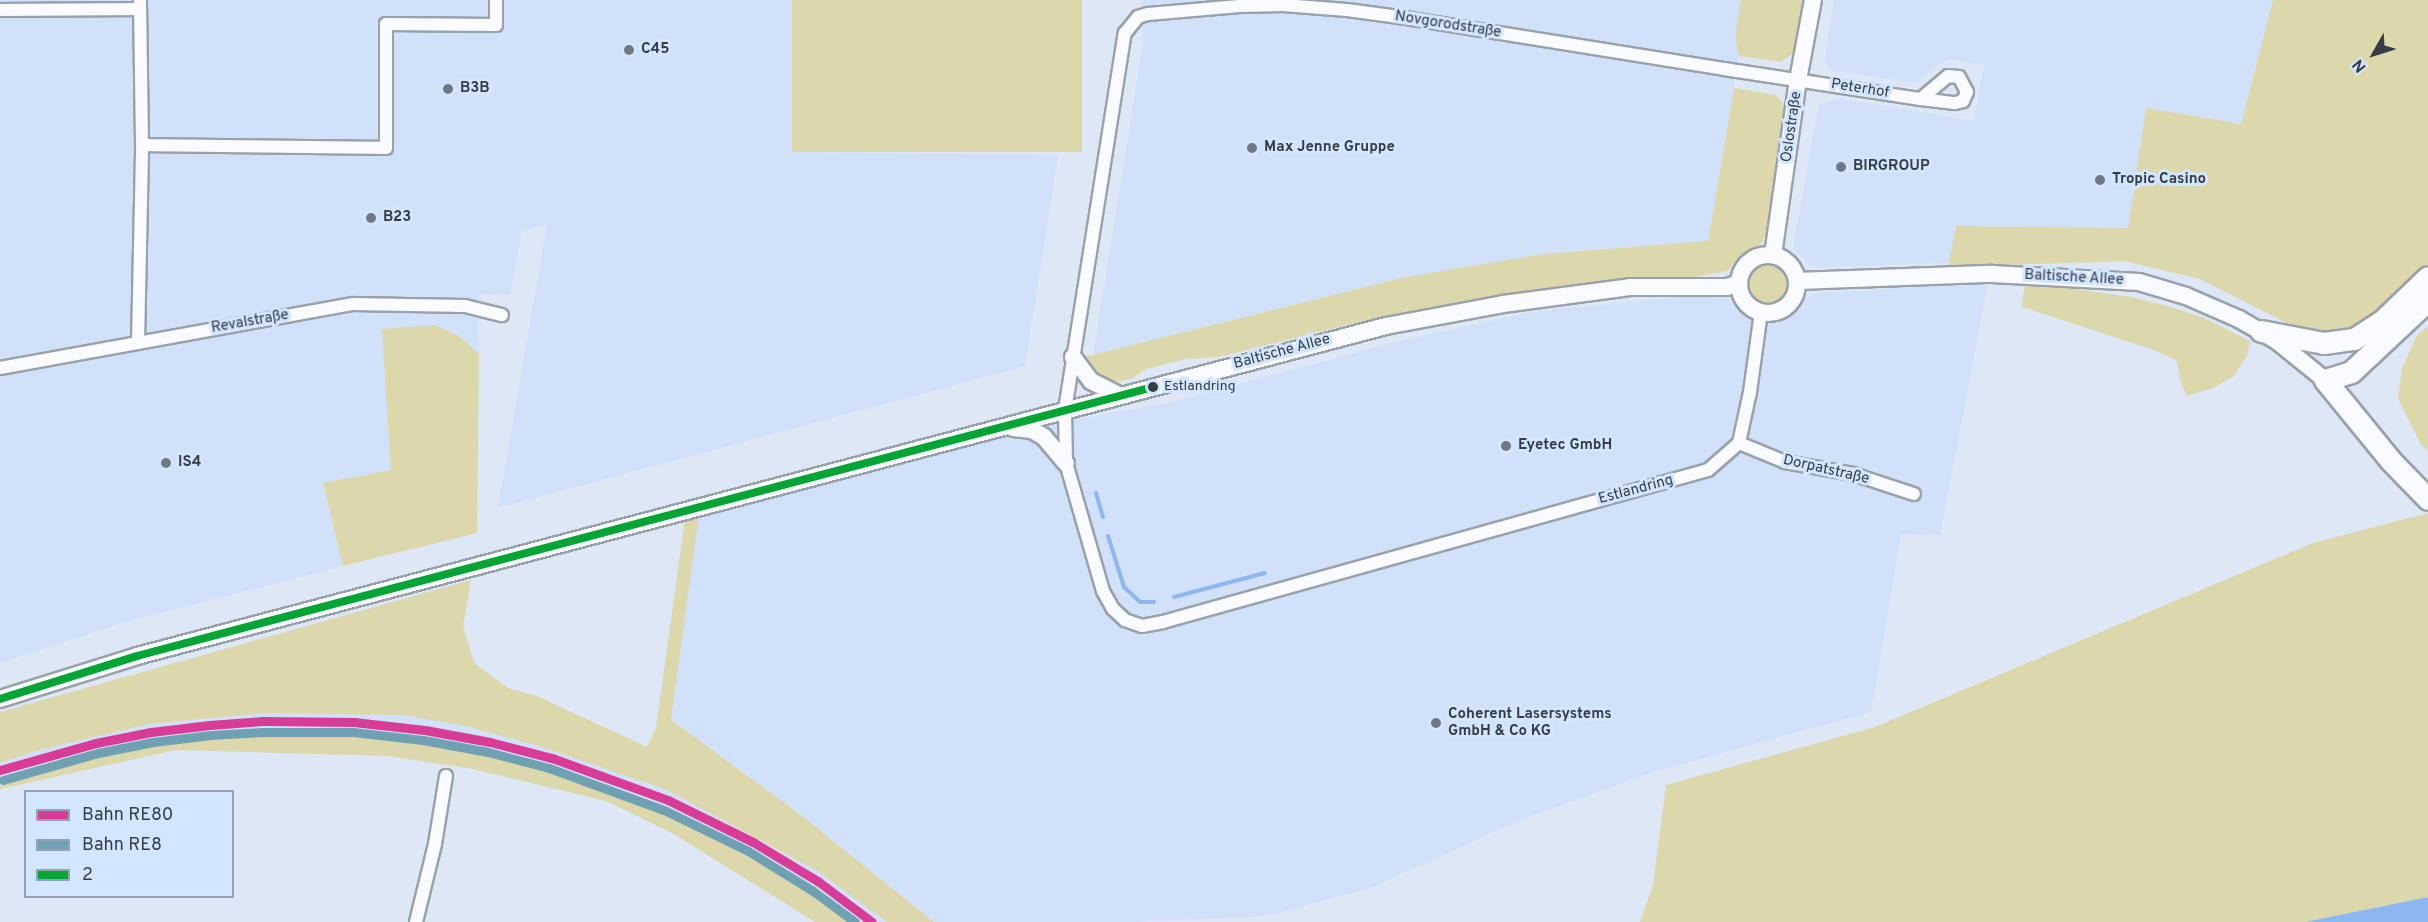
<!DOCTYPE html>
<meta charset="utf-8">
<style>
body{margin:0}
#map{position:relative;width:2428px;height:922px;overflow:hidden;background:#dde7f5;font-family:Overpass,sans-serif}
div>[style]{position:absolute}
.built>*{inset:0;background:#d0e1f9}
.green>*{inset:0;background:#dcd8ab;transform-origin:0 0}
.round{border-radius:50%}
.water>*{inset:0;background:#8cb7f0}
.stream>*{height:4px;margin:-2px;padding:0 2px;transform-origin:2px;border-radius:2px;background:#8cb7f0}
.roads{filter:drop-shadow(2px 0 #99a1ab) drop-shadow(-2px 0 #99a1ab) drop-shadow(0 2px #99a1ab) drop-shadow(0 -2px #99a1ab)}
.street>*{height:12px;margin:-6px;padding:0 6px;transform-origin:6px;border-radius:6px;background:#fafbfe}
.secondary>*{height:16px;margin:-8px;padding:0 8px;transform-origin:8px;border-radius:8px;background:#fafbfe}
.secondary>.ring{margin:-8px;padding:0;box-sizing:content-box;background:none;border:16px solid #fafbfe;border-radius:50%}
.highway>*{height:21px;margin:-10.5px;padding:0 10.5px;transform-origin:10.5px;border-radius:10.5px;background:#fafbfe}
.bus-1>*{height:8px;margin:-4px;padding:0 4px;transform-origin:4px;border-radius:4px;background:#04a535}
.rail-1>*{height:9px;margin:-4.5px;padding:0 4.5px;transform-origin:4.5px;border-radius:4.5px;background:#d83c96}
.rail-2>*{height:9px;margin:-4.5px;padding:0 4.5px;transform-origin:4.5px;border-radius:4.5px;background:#70a1b2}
.dots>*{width:16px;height:16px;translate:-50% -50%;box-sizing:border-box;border:3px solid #d3e6ff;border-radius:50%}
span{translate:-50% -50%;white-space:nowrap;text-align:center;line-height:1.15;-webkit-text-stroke:6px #d3e6ff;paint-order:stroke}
.bus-label{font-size:14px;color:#353c46}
.left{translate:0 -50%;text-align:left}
.street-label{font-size:15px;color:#353c46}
.poi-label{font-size:15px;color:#353c46;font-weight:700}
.legend{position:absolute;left:24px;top:790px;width:210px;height:108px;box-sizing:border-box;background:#d3e6ff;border:2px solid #94a2b5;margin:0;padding:8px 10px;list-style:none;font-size:18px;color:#353c46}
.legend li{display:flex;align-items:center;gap:12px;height:30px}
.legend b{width:30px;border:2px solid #94a2b5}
.north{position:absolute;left:2344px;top:24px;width:60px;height:60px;-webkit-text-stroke:4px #d3e6ff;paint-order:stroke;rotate:231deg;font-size:16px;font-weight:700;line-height:24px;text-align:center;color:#353c46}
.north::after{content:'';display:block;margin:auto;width:21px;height:27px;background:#353c46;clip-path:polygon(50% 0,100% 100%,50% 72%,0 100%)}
</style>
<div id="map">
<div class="built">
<i style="clip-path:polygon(0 0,792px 0,792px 152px,1058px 155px,1025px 366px,498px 508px,547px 225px,522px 230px,510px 295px,479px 294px,479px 354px,459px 336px,383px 329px,391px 470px,323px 484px,343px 566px,128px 621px,0 663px)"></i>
<i style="clip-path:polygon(1142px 0,1741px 0,1735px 36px,1739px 56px,1708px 241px,1543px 254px,1401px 278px,1093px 355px,1143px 44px)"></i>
<i style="clip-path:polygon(1834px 0,2273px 0,2241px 124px,2146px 109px,2129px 228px,1956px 226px,1950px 263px,1818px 267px,1809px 265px,1793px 248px,1819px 104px,1841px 99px,1974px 121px,1984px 65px,1948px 59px,1914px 83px,1830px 70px,1825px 60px)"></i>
<i style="clip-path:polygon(1988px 283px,1940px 535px,1901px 534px,1871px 712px,1656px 771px,1520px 820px,1373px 887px,1275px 914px,1251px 917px,1128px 922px,934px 922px,797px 812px,671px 720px,699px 515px,1021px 429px,1168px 403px,1392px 343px,1531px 312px,1697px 295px,1729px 299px,1744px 316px,1760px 321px,1777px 321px,1794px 312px,1806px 297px,1818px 293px)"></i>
<i style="clip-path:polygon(266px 713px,403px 715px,465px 726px,542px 747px,667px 790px,819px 872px,887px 922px,851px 922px,811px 892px,669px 813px,519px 761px,475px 750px,395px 739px,269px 733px,149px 746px,51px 769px,0 786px,0 763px,38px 750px,149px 724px)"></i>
</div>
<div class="green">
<i style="left:792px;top:0;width:290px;height:152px"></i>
<i style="clip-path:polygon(1741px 0,1806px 0,1795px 52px,1781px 62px,1739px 56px,1735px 36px)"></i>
<i style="clip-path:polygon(2273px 0,2428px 0,2428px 264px,2357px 330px,2308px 334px,2200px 279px,2124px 261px,1948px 267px,1956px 226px,2128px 228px,2146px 108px,2241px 124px)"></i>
<i style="clip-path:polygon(1734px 88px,1776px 95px,1786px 107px,1766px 235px,1760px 245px,1741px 256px,1727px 271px,1696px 277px,1547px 288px,1463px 301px,1358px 322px,1219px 357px,1186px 359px,1146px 369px,1131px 379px,1113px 382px,1103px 382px,1086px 366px,1084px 357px,1401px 278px,1543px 254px,1708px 241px)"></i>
<i class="round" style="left:1745px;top:263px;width:44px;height:44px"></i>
<i style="clip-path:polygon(2025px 282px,2131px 297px,2168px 306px,2204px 318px,2250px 341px,2247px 356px,2234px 376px,2213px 388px,2187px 396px,2180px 380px,2177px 361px,2157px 351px,2022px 307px)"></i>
<i style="clip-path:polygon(434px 325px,459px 336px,479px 354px,477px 533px,343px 566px,323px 483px,391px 470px,382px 329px)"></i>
<i style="clip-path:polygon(2428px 326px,2428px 452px,2420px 443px,2398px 398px,2402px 369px,2417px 335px)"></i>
<i style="clip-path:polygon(2428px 513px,2428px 897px,2305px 922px,1640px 922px,1653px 885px,1666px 785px,1875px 727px,2313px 543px)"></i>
<i style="clip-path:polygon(699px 515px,671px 720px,797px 812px,934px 922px,887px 922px,819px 872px,667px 790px,542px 747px,465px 726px,403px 715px,266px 713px,149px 724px,39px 750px,0 763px,0 712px,471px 580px,463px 626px,474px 663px,508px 688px,539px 697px,647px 747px,656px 728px,685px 519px)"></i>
<i style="clip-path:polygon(269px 733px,395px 739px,475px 750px,519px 761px,669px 813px,811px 892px,851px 922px,815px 922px,672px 833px,606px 801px,473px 769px,388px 756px,176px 750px,0 789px,0 786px,51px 769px,149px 746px)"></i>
</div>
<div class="water">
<i style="clip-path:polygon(2428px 897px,2428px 922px,2305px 922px)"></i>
</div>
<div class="stream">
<i style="left:1096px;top:493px;width:25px;rotate:74deg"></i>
<i style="left:1108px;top:536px;width:53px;rotate:72.6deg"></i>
<i style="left:1124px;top:587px;width:22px;rotate:43deg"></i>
<i style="left:1140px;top:602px;width:14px"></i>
<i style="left:1174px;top:597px;width:94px;rotate:-14.8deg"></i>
</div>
<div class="roads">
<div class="street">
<i style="left:0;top:10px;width:140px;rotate:-0.4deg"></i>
<i style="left:142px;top:145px;width:244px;rotate:0.7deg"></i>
<i style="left:386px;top:148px;width:124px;rotate:-90deg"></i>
<i style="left:386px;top:24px;width:110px;rotate:0.5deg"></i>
<i style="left:496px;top:25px;width:25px;rotate:-90deg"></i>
<i style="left:1761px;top:312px;width:81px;rotate:97.8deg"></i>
<i style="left:1750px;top:392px;width:52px;rotate:102.2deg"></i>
<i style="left:1739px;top:443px;width:41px;rotate:138.9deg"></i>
<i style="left:1708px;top:470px;width:566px;rotate:164.42deg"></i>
<i style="left:1163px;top:622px;width:21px;rotate:169deg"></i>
<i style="left:1142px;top:626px;width:18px;rotate:-161deg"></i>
<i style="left:1125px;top:620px;width:16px;rotate:-137deg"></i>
<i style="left:1113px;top:609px;width:21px;rotate:-119deg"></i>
<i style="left:1103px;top:591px;width:133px;rotate:-106.1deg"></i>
<i style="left:1066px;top:463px;width:53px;rotate:-91.1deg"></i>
<i style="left:1065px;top:410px;width:382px;rotate:-81deg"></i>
<i style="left:1125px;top:33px;width:21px;rotate:-51deg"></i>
<i style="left:1138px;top:17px;width:10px;rotate:-17deg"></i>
<i style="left:1148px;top:14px;width:92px;rotate:-5deg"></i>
<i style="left:1240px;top:6px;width:43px;rotate:-1.3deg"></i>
<i style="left:1283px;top:5px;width:64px;rotate:4.5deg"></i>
<i style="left:1347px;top:10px;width:60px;rotate:7.7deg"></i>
<i style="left:1406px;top:18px;width:322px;rotate:9.1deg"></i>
<i style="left:1724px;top:69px;width:199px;rotate:8.7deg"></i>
<i style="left:1921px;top:99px;width:34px;rotate:7deg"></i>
<i style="left:1955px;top:103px;width:8px;rotate:-14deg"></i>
<i style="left:1963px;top:101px;width:10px;rotate:-66deg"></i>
<i style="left:1967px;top:92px;width:17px;rotate:-118deg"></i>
<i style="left:1959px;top:77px;width:11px;rotate:-175deg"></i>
<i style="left:1948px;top:76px;width:35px;rotate:140deg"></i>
<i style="left:138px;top:343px;width:198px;rotate:-88.8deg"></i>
<i style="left:142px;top:145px;width:145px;rotate:-90.8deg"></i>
<i style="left:0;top:368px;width:359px;rotate:-10.3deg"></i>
<i style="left:353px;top:304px;width:112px;rotate:1deg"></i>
<i style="left:465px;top:306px;width:38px;rotate:14deg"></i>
<i style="left:1739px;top:443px;width:50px;rotate:22.4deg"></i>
<i style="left:1785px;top:462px;width:69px;rotate:10deg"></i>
<i style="left:1853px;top:474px;width:64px;rotate:18.2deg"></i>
<i style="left:416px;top:922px;width:80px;rotate:-76.3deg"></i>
<i style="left:435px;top:844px;width:69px;rotate:-80.8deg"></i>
</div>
<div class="secondary">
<i class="ring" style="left:1739px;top:255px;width:42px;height:42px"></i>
<i style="left:1773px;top:255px;width:177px;rotate:-81.9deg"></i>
<i style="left:1798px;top:80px;width:81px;rotate:-79.4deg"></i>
<i style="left:1797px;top:281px;width:195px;rotate:-2.1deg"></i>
<i style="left:1992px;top:274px;width:147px;rotate:3.1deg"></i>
<i style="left:2139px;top:282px;width:49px;rotate:16.6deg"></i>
<i style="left:2186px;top:296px;width:58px;rotate:23.5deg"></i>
<i style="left:2239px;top:319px;width:44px;rotate:30.1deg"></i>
<i style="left:2277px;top:341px;width:62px;rotate:39.1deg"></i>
<i style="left:1073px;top:357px;width:30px;rotate:53deg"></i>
<i style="left:1091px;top:381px;width:33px;rotate:27deg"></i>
<i style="left:1013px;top:428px;width:19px;rotate:6deg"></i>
<i style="left:1032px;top:430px;width:14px;rotate:30deg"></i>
<i style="left:1044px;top:437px;width:34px;rotate:50deg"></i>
<i style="left:0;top:699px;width:144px;rotate:-17.4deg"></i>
<i style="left:137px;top:656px;width:1292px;rotate:-14.8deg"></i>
<i style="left:1386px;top:326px;width:119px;rotate:-10.6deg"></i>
<i style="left:1503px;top:304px;width:128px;rotate:-7.6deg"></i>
<i style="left:1630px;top:287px;width:97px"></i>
<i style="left:1727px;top:287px;width:13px;rotate:-18deg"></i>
</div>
<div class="highway">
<i style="left:2261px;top:331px;width:64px;rotate:10.8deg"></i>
<i style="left:2324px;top:343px;width:30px;rotate:-8deg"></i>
<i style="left:2354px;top:339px;width:35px;rotate:-33deg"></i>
<i style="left:2383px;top:320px;width:62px;rotate:-43.7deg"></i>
<i style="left:2325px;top:380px;width:104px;rotate:50.8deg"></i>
<i style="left:2391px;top:461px;width:53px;rotate:45.8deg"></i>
<i style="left:2325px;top:380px;width:27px;rotate:-17deg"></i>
<i style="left:2351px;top:372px;width:105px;rotate:-43.1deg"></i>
</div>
</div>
<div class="bus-1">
<i style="left:0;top:699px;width:144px;rotate:-17.4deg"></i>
<i style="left:137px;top:656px;width:1051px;rotate:-14.83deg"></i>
</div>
<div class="rail-1">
<i style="left:0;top:770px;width:100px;rotate:-15.7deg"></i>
<i style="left:96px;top:743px;width:56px;rotate:-11.3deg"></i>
<i style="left:151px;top:732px;width:59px;rotate:-6.8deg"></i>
<i style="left:210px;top:725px;width:53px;rotate:-4.3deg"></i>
<i style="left:263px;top:721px;width:91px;rotate:0.6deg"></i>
<i style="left:354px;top:722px;width:71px;rotate:6.4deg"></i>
<i style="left:425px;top:730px;width:66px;rotate:10.5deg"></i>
<i style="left:490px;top:742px;width:64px;rotate:14.5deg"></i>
<i style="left:552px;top:758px;width:123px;rotate:19.9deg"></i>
<i style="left:668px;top:800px;width:95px;rotate:26.3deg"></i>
<i style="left:753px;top:842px;width:77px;rotate:31.2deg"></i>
<i style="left:819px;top:882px;width:66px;rotate:37deg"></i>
</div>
<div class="rail-2">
<i style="left:3px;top:780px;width:99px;rotate:-15.9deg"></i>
<i style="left:98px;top:753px;width:56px;rotate:-11.3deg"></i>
<i style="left:153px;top:742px;width:58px;rotate:-6.9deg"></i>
<i style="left:211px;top:735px;width:52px;rotate:-3.3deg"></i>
<i style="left:263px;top:732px;width:90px"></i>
<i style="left:353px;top:732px;width:70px;rotate:6.5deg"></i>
<i style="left:423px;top:740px;width:66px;rotate:10.5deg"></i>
<i style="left:488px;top:752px;width:63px;rotate:14.7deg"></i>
<i style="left:549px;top:768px;width:122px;rotate:20.1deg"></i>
<i style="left:664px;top:810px;width:93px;rotate:26deg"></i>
<i style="left:748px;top:851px;width:76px;rotate:31.6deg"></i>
<i style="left:813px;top:891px;width:52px;rotate:36.4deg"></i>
</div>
<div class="dots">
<i style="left:629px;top:50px;background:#707883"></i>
<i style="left:448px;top:89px;background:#707883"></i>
<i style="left:1252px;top:148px;background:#707883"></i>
<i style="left:1841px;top:167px;background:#707883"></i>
<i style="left:2100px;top:180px;background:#707883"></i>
<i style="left:371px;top:218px;background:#707883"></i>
<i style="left:1153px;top:387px;background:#353c46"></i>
<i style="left:1506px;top:446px;background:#707883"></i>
<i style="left:166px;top:463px;background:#707883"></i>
<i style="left:1436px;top:723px;background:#707883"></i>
</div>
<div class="bus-label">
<span class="left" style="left:1164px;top:387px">Estlandring</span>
</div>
<div class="street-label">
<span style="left:1448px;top:25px;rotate:9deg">Novgorodstraße</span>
<span style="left:1860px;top:89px;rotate:9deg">Peterhof</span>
<span style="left:1792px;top:127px;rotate:-82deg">Oslostraße</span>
<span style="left:2074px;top:278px;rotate:3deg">Baltische Allee</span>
<span style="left:250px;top:322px;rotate:-10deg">Revalstraße</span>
<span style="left:1282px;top:352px;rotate:-15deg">Baltische Allee</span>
<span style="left:1826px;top:470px;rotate:13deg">Dorpatstraße</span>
<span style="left:1636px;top:490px;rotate:-15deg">Estlandring</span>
</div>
<div class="poi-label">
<span class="left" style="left:641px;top:50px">C45</span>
<span class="left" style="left:460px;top:89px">B3B</span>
<span class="left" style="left:1264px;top:148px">Max Jenne Gruppe</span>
<span class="left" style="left:1853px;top:167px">BIRGROUP</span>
<span class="left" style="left:2112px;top:180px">Tropic Casino</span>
<span class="left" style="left:383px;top:218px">B23</span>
<span class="left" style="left:1518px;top:446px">Eyetec GmbH</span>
<span class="left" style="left:178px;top:463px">IS4</span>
<span class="left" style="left:1448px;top:723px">Coherent Lasersystems<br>GmbH &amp; Co KG</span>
</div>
<ul class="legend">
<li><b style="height:8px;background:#d83c96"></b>Bahn RE80</li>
<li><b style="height:8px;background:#70a1b2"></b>Bahn RE8</li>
<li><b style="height:8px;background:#04a535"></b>2</li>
</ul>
<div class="north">N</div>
</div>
